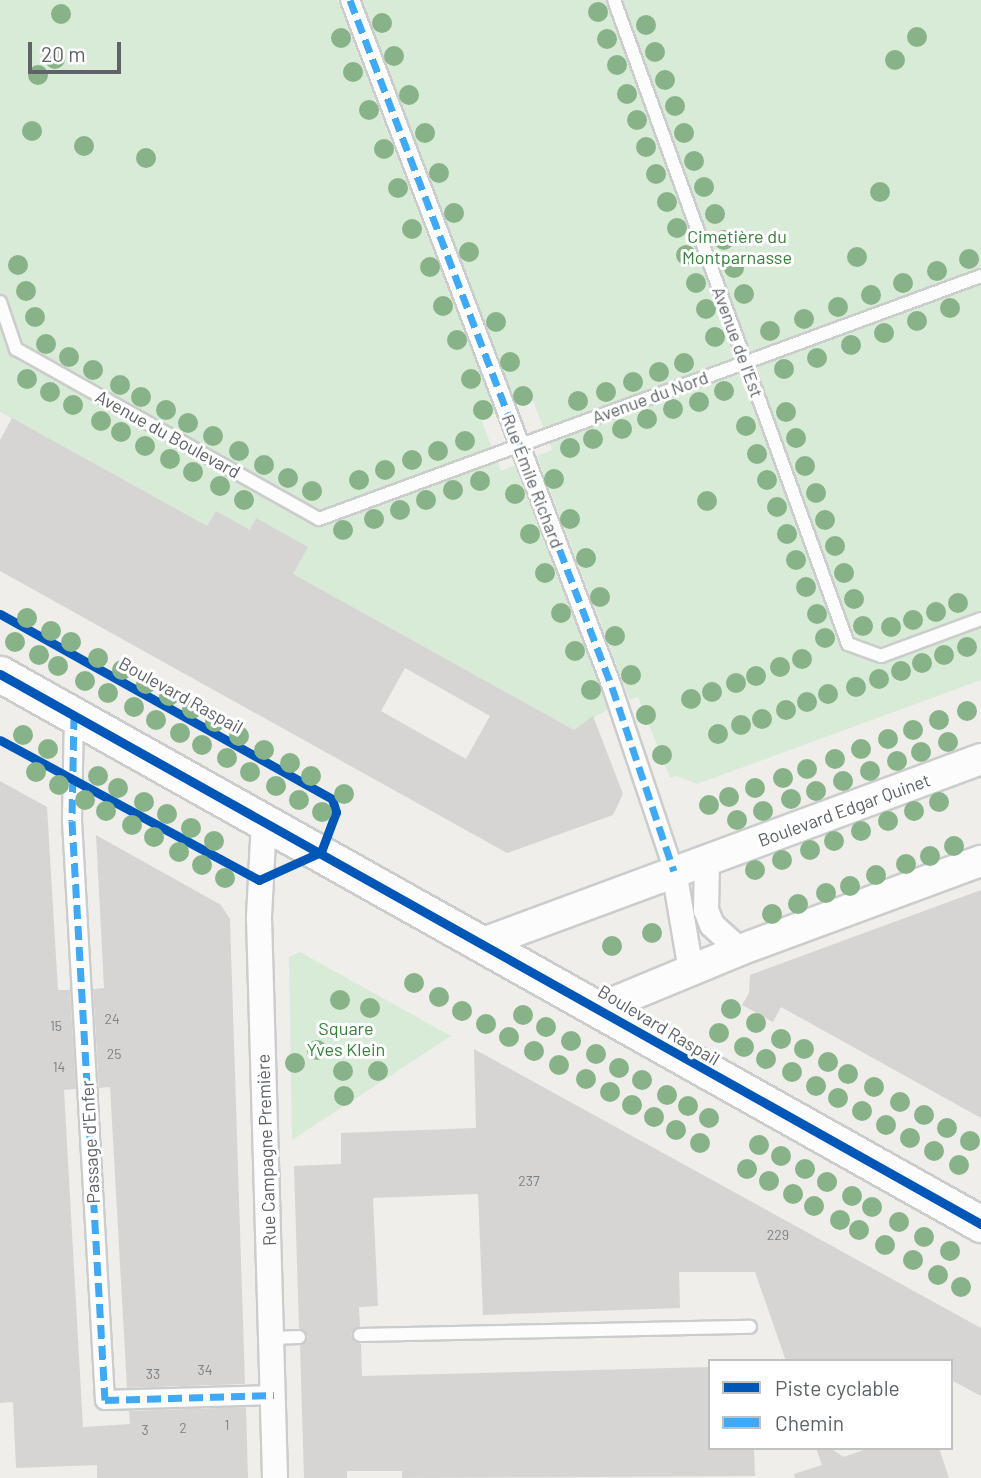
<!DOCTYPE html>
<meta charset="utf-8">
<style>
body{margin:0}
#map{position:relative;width:981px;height:1478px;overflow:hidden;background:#efeeea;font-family:Barlow,sans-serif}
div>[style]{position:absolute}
.green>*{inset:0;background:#d8ebd6}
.building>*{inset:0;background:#d6d5d3}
.roads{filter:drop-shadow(2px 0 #cbcccc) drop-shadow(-2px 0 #cbcccc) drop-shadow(0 2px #cbcccc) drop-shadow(0 -2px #cbcccc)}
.service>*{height:12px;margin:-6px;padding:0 6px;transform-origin:6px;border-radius:6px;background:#fdfcfc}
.pedestrian>*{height:18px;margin:-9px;padding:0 9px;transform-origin:9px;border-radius:9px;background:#fdfcfc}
.minor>*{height:24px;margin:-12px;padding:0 12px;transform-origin:12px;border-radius:12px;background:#fdfcfc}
.tertiary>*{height:30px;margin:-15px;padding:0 15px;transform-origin:15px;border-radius:15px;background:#fdfcfc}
.secondary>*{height:35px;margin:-17.5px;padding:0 17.5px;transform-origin:17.5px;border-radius:17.5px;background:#fdfcfc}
.quiet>*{height:7px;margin-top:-3.5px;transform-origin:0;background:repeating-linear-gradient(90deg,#3fa9f5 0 14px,transparent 0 21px)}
.cycleway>*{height:9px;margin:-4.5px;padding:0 4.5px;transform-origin:4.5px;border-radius:4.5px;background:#0057b8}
.trees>*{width:20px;height:20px;margin:-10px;border-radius:50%;background:#88b388}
span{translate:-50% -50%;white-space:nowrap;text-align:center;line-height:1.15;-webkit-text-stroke:6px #fff;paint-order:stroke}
.number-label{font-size:14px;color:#7e8184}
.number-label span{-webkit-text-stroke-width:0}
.park-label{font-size:18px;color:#348238}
.street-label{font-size:18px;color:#5f6368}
.legend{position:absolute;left:708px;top:1359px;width:245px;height:91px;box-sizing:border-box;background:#fff;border:2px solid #bfc1c3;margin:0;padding:9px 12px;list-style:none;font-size:21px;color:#5f6368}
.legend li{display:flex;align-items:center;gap:14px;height:35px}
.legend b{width:35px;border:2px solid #bfc1c3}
.scale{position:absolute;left:28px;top:42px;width:93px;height:32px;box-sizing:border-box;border:4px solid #5f6368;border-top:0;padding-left:9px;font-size:21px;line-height:24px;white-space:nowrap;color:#5f6368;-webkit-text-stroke:5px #fff;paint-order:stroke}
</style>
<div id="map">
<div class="green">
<i style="clip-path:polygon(0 0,337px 0,495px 413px,481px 419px,501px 471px,515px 465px,608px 709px,574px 730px,0 412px)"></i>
<i style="clip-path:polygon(362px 0,981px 0,981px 680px,697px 784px,676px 776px,670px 778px,638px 697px,630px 700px,537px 456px,552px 450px,532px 398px,516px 405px)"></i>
<i style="clip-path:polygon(300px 952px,451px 1036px,292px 1140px,289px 957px)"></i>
</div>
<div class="building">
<i style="clip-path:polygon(evenodd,12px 418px,207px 526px,216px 511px,250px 530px,256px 518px,308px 547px,293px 574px,574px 730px,593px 716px,623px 794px,613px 815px,507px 853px,0 571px,0 440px,12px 418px,405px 668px,490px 716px,466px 759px,381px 711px,405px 668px)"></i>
<i style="clip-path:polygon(0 781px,47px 807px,58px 990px,70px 990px,76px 1089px,64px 1090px,83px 1427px,130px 1424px,129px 1411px,246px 1407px,248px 1478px,97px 1478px,97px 1465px,16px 1468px,13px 1402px,0 1403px)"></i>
<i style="clip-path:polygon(96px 835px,221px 905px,230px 919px,245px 1384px,127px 1388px,110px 1087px,99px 1088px,93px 989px,104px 988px)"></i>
<i style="clip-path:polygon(981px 890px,981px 1118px,781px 1007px,773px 1022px,742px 1005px,749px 993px,750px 975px)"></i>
<i style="clip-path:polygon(474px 1049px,981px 1328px,981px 1396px,951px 1380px,951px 1361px,786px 1361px,755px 1272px,679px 1272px,680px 1308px,483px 1315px,478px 1194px,373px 1198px,378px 1306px,359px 1307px,360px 1326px,351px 1334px,361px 1344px,362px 1376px,710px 1367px,710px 1448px,754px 1448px,755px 1476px,402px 1478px,402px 1471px,347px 1471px,347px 1478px,304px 1478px,300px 1346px,308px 1337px,299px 1328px,294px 1166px,341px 1164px,341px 1133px,476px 1128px)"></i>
<i style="clip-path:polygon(816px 1448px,830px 1448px,844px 1457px,869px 1448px,939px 1448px,949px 1478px,795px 1478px,794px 1474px,822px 1465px)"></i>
</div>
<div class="roads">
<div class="service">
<i style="left:614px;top:0;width:685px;rotate:70.03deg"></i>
<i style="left:848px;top:644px;width:35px;rotate:20deg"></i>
<i style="left:881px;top:656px;width:107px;rotate:-20.3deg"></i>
<i style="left:0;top:302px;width:50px;rotate:71.2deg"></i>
<i style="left:16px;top:349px;width:347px;rotate:29.3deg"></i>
<i style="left:319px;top:519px;width:705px;rotate:-20.16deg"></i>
<i style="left:360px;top:1335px;width:390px;rotate:-1.2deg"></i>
<i style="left:272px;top:1338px;width:27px;rotate:-2deg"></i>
</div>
<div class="pedestrian">
<i style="left:350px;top:0;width:735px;rotate:69.12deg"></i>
<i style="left:612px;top:687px;width:194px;rotate:71.4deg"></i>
<i style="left:74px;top:715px;width:106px;rotate:91.1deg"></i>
<i style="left:72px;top:821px;width:580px;rotate:86.74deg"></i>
<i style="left:105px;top:1400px;width:169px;rotate:-1.7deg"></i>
</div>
<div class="minor">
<i style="left:264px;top:821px;width:97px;rotate:93deg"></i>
<i style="left:259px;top:918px;width:560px;rotate:88.36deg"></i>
<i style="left:707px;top:860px;width:50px;rotate:91.1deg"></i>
<i style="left:706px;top:910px;width:16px;rotate:68deg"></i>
<i style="left:712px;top:925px;width:38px;rotate:42deg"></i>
<i style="left:674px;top:871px;width:100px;rotate:80.3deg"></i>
</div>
<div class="tertiary">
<i style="left:483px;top:943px;width:531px;rotate:-20.28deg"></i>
<i style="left:600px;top:1008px;width:152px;rotate:-22.5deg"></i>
<i style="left:740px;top:950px;width:257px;rotate:-20.3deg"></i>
</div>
<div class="secondary">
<i style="left:0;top:674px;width:1125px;rotate:29.28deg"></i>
</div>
</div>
<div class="quiet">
<i style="left:350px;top:0;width:735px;rotate:69.12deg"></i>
<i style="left:612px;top:687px;width:194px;rotate:71.4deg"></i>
<i style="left:74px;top:715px;width:106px;rotate:91.1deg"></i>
<i style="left:72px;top:821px;width:580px;rotate:86.74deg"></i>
<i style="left:105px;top:1400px;width:169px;rotate:-1.7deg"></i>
</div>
<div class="cycleway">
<i style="left:0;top:614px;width:380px;rotate:29.1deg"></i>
<i style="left:332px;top:799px;width:14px;rotate:73deg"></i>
<i style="left:336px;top:812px;width:43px;rotate:110.6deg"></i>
<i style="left:321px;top:852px;width:68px;rotate:155.7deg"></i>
<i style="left:259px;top:880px;width:294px;rotate:-151.6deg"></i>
<i style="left:0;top:674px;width:1125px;rotate:29.28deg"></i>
</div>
<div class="trees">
<i style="left:598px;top:12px"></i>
<i style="left:61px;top:14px"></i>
<i style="left:382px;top:23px"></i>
<i style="left:646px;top:25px"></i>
<i style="left:917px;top:37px"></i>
<i style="left:341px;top:38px"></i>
<i style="left:607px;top:39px"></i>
<i style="left:655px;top:52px"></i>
<i style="left:394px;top:56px"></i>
<i style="left:55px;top:59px"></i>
<i style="left:895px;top:60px"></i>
<i style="left:617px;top:65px"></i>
<i style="left:353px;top:72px"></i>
<i style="left:38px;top:75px"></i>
<i style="left:665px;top:80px"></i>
<i style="left:627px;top:94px"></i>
<i style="left:409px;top:95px"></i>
<i style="left:675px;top:106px"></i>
<i style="left:369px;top:110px"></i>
<i style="left:637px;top:120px"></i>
<i style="left:32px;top:131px"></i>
<i style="left:425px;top:133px"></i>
<i style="left:684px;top:133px"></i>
<i style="left:84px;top:146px"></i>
<i style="left:646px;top:147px"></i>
<i style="left:384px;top:149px"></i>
<i style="left:146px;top:158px"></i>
<i style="left:694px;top:161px"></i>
<i style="left:439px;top:173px"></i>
<i style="left:656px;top:174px"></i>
<i style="left:704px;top:187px"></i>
<i style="left:398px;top:188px"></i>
<i style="left:880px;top:192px"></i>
<i style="left:667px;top:202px"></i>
<i style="left:454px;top:213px"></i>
<i style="left:715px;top:214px"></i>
<i style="left:677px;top:228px"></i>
<i style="left:412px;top:229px"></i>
<i style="left:724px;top:240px"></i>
<i style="left:469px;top:252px"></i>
<i style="left:686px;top:255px"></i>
<i style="left:857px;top:257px"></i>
<i style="left:969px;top:259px"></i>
<i style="left:18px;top:265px"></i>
<i style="left:430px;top:267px"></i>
<i style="left:734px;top:268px"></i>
<i style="left:937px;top:271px"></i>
<i style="left:696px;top:283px"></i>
<i style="left:903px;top:283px"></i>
<i style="left:26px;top:291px"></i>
<i style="left:744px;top:294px"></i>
<i style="left:871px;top:295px"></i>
<i style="left:443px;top:306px"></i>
<i style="left:838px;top:307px"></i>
<i style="left:950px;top:308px"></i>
<i style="left:706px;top:309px"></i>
<i style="left:35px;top:317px"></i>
<i style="left:804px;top:319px"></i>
<i style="left:917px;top:321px"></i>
<i style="left:496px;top:322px"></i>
<i style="left:770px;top:331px"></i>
<i style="left:884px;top:333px"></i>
<i style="left:715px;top:337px"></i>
<i style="left:457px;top:340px"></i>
<i style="left:46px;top:344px"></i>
<i style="left:851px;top:345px"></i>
<i style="left:69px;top:357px"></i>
<i style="left:817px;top:358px"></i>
<i style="left:510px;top:362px"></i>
<i style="left:684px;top:363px"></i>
<i style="left:784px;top:369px"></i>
<i style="left:93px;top:370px"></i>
<i style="left:659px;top:372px"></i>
<i style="left:27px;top:379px"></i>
<i style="left:471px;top:379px"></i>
<i style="left:633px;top:382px"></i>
<i style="left:120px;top:385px"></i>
<i style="left:724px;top:391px"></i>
<i style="left:50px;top:392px"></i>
<i style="left:606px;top:392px"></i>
<i style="left:523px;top:396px"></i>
<i style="left:141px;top:397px"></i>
<i style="left:578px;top:401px"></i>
<i style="left:699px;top:402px"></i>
<i style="left:73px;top:405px"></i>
<i style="left:673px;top:409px"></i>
<i style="left:166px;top:410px"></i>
<i style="left:483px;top:410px"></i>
<i style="left:786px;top:412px"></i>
<i style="left:647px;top:419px"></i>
<i style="left:101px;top:421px"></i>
<i style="left:188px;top:423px"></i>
<i style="left:746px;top:426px"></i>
<i style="left:622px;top:429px"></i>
<i style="left:121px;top:432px"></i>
<i style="left:213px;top:436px"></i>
<i style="left:796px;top:438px"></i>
<i style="left:593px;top:439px"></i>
<i style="left:465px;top:441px"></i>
<i style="left:145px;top:446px"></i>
<i style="left:570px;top:448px"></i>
<i style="left:239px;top:451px"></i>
<i style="left:438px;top:451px"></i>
<i style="left:757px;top:454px"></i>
<i style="left:170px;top:459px"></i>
<i style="left:412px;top:460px"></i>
<i style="left:264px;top:465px"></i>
<i style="left:805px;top:466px"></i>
<i style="left:385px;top:470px"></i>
<i style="left:193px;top:472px"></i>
<i style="left:288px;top:478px"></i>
<i style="left:554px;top:479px"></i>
<i style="left:359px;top:480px"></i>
<i style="left:767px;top:480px"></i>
<i style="left:480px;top:481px"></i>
<i style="left:220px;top:486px"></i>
<i style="left:453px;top:490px"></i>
<i style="left:312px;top:491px"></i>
<i style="left:816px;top:493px"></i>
<i style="left:515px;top:494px"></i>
<i style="left:244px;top:500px"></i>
<i style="left:426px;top:500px"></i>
<i style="left:707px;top:501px"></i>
<i style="left:777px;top:507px"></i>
<i style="left:400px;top:510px"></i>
<i style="left:374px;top:519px"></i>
<i style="left:570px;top:519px"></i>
<i style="left:825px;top:520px"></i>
<i style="left:343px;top:530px"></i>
<i style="left:530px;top:534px"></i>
<i style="left:787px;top:534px"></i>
<i style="left:835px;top:546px"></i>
<i style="left:586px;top:558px"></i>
<i style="left:796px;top:560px"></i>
<i style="left:545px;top:573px"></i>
<i style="left:844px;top:573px"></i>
<i style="left:806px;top:587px"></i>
<i style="left:600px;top:597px"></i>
<i style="left:854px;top:599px"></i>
<i style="left:958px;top:603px"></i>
<i style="left:936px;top:612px"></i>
<i style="left:561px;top:613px"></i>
<i style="left:817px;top:614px"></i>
<i style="left:27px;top:618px"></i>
<i style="left:913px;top:620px"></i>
<i style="left:863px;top:626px"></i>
<i style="left:891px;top:627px"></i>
<i style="left:51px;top:631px"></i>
<i style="left:615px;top:636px"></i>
<i style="left:825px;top:638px"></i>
<i style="left:15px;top:642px"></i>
<i style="left:71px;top:642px"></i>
<i style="left:967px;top:647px"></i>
<i style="left:575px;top:651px"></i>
<i style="left:39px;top:655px"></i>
<i style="left:944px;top:655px"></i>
<i style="left:98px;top:658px"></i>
<i style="left:802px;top:659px"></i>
<i style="left:922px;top:663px"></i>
<i style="left:58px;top:666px"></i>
<i style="left:780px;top:667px"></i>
<i style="left:122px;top:670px"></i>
<i style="left:901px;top:671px"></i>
<i style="left:631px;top:675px"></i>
<i style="left:756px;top:676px"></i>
<i style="left:879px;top:679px"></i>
<i style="left:85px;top:681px"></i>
<i style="left:736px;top:683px"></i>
<i style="left:146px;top:684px"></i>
<i style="left:856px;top:687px"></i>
<i style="left:591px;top:690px"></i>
<i style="left:712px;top:692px"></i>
<i style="left:108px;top:693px"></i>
<i style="left:828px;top:694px"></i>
<i style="left:169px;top:696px"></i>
<i style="left:691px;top:699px"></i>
<i style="left:807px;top:702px"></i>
<i style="left:134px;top:707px"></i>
<i style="left:192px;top:709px"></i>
<i style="left:786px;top:710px"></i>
<i style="left:967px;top:711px"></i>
<i style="left:646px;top:715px"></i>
<i style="left:762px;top:719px"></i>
<i style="left:156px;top:720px"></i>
<i style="left:939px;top:720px"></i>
<i style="left:215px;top:722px"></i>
<i style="left:741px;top:725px"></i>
<i style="left:913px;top:730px"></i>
<i style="left:180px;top:733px"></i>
<i style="left:718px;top:734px"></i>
<i style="left:23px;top:735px"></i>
<i style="left:239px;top:736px"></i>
<i style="left:888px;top:739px"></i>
<i style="left:948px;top:742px"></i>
<i style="left:202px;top:745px"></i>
<i style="left:48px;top:749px"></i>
<i style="left:861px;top:749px"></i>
<i style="left:264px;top:750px"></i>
<i style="left:921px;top:752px"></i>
<i style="left:662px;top:755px"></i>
<i style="left:227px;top:758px"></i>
<i style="left:835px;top:759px"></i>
<i style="left:897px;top:761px"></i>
<i style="left:290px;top:763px"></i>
<i style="left:807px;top:769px"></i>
<i style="left:870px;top:771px"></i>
<i style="left:36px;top:772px"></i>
<i style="left:250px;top:772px"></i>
<i style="left:98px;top:776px"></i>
<i style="left:311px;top:776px"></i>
<i style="left:783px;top:778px"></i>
<i style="left:843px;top:781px"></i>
<i style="left:59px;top:785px"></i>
<i style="left:276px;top:786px"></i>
<i style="left:118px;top:788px"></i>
<i style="left:755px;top:788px"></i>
<i style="left:816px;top:791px"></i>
<i style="left:344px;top:794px"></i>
<i style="left:729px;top:797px"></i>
<i style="left:791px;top:799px"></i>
<i style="left:85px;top:800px"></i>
<i style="left:299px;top:800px"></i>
<i style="left:144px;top:802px"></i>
<i style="left:939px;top:802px"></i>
<i style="left:709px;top:805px"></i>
<i style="left:106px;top:811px"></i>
<i style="left:763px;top:811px"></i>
<i style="left:914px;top:811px"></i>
<i style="left:322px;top:812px"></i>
<i style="left:167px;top:814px"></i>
<i style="left:737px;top:820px"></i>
<i style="left:888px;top:821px"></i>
<i style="left:132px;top:825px"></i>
<i style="left:191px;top:828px"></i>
<i style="left:861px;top:831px"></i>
<i style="left:154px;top:837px"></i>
<i style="left:214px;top:841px"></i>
<i style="left:834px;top:841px"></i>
<i style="left:954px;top:846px"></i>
<i style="left:810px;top:850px"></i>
<i style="left:179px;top:852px"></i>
<i style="left:930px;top:856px"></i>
<i style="left:782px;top:860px"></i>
<i style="left:906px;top:864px"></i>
<i style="left:202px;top:865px"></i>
<i style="left:755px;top:870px"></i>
<i style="left:876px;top:875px"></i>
<i style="left:225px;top:878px"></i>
<i style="left:850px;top:886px"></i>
<i style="left:826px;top:893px"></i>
<i style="left:798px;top:904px"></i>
<i style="left:772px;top:914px"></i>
<i style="left:652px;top:933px"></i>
<i style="left:612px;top:946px"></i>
<i style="left:414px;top:983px"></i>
<i style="left:439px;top:997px"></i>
<i style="left:340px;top:1000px"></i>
<i style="left:370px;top:1008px"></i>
<i style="left:731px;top:1009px"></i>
<i style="left:462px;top:1011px"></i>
<i style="left:523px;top:1015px"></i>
<i style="left:756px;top:1023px"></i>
<i style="left:486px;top:1024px"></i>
<i style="left:546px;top:1027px"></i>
<i style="left:719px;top:1033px"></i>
<i style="left:509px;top:1037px"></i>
<i style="left:781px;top:1039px"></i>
<i style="left:571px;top:1041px"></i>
<i style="left:744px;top:1047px"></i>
<i style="left:804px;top:1049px"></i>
<i style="left:317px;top:1050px"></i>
<i style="left:534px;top:1051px"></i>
<i style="left:596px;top:1054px"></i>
<i style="left:766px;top:1059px"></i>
<i style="left:828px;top:1062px"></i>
<i style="left:295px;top:1063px"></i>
<i style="left:559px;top:1065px"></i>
<i style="left:619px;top:1068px"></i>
<i style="left:343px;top:1071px"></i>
<i style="left:378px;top:1071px"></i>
<i style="left:792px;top:1072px"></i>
<i style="left:848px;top:1074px"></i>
<i style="left:586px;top:1079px"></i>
<i style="left:642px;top:1080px"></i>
<i style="left:816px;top:1086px"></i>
<i style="left:874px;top:1087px"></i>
<i style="left:610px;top:1092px"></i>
<i style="left:667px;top:1095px"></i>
<i style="left:344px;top:1096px"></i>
<i style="left:838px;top:1098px"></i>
<i style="left:900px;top:1102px"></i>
<i style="left:632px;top:1105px"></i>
<i style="left:688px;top:1106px"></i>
<i style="left:862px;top:1111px"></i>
<i style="left:924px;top:1115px"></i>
<i style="left:654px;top:1117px"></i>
<i style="left:709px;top:1118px"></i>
<i style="left:886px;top:1125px"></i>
<i style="left:947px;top:1128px"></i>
<i style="left:676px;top:1130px"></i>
<i style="left:910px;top:1138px"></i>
<i style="left:970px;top:1141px"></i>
<i style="left:700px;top:1143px"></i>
<i style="left:759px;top:1145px"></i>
<i style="left:934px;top:1151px"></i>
<i style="left:781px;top:1156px"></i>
<i style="left:959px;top:1165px"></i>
<i style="left:747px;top:1169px"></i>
<i style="left:805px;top:1169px"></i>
<i style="left:769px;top:1181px"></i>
<i style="left:827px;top:1182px"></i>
<i style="left:793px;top:1194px"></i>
<i style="left:852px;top:1196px"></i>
<i style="left:814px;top:1206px"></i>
<i style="left:872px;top:1207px"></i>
<i style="left:840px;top:1220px"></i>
<i style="left:899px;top:1222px"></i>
<i style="left:859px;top:1230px"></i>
<i style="left:924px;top:1237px"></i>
<i style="left:885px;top:1245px"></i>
<i style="left:950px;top:1251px"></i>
<i style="left:913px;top:1260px"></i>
<i style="left:938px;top:1275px"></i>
<i style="left:961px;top:1287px"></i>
</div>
<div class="number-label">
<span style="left:112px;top:1019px">24</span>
<span style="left:56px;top:1026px">15</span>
<span style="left:114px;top:1054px">25</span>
<span style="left:59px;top:1067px">14</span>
<span style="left:529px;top:1181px">237</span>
<span style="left:778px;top:1235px">229</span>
<span style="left:205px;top:1370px">34</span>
<span style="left:153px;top:1374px">33</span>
<span style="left:227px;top:1425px">1</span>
<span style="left:183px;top:1428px">2</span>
<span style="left:145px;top:1430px">3</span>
</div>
<div class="park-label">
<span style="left:737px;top:247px">Cimetière du<br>Montparnasse</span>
<span style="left:346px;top:1039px">Square<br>Yves Klein</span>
</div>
<div class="street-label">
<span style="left:738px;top:342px;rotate:70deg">Avenue de l'Est</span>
<span style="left:650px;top:397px;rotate:-20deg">Avenue du Nord</span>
<span style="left:168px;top:434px;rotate:29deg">Avenue du Boulevard</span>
<span style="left:533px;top:481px;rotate:69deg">Rue Émile Richard</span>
<span style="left:181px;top:695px;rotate:29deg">Boulevard Raspail</span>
<span style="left:844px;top:810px;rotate:-20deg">Boulevard Edgar Quinet</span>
<span style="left:659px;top:1025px;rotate:31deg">Boulevard Raspail</span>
<span style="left:90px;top:1142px;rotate:-93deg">Passage d'Enfer</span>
<span style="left:266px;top:1150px;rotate:-92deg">Rue Campagne Première</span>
</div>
<ul class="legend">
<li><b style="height:9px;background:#0057b8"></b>Piste cyclable</li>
<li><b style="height:9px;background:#3fa9f5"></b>Chemin</li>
</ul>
<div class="scale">20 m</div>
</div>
